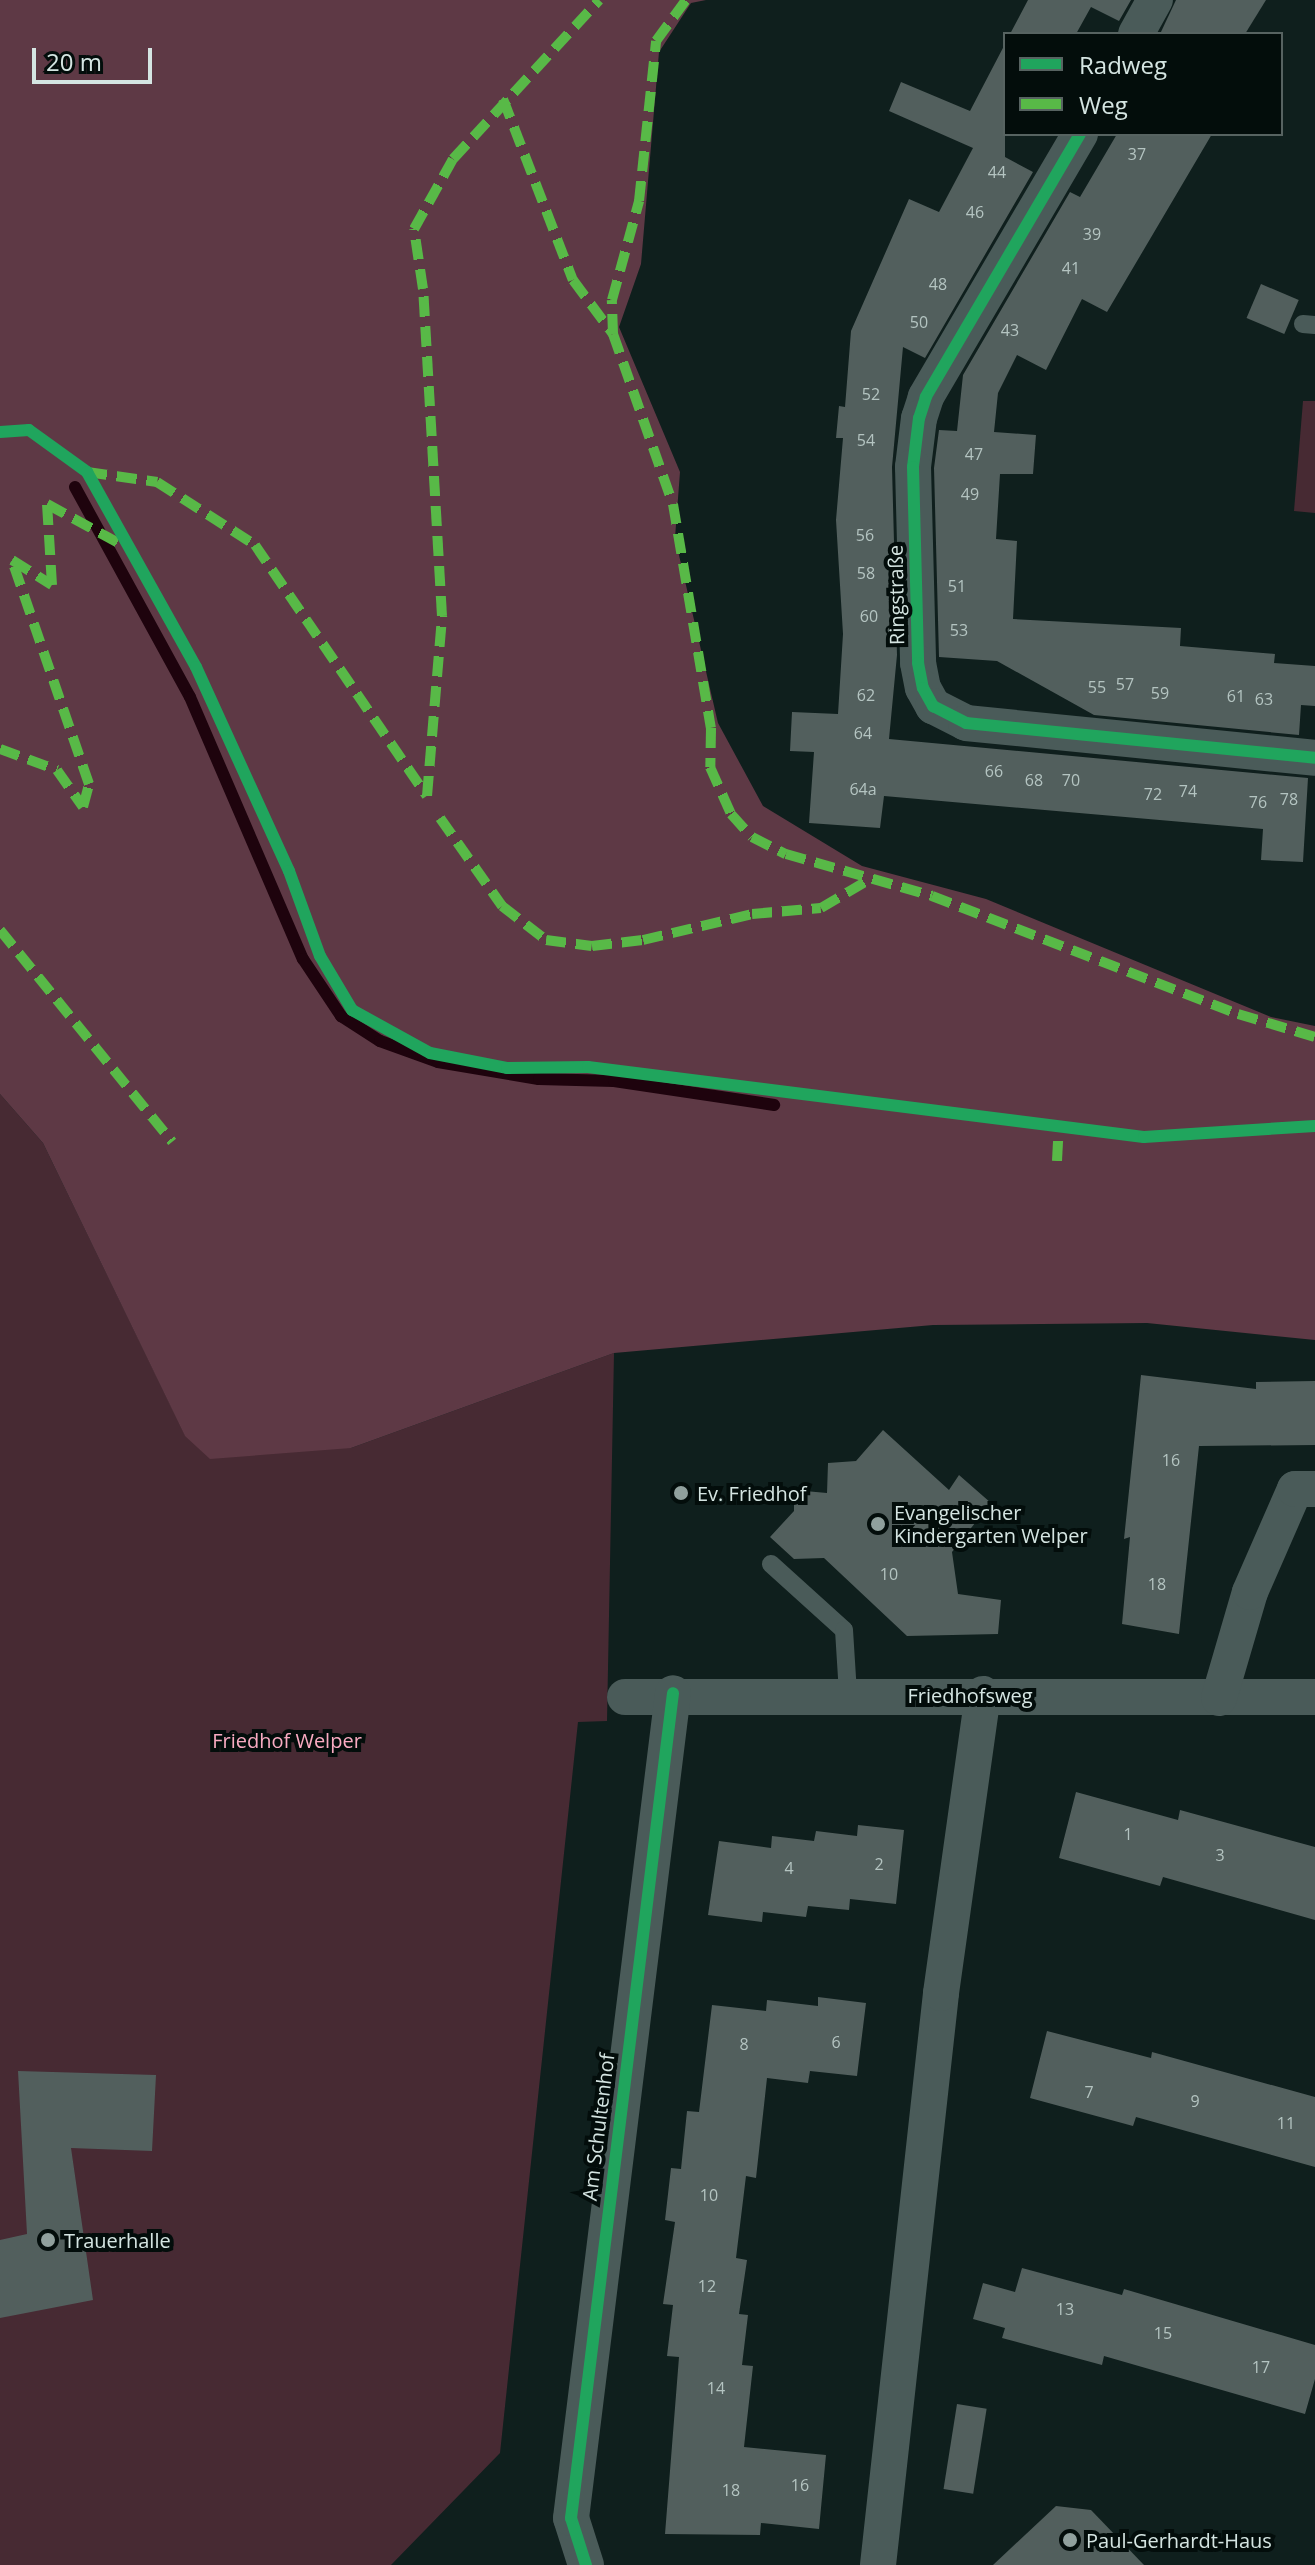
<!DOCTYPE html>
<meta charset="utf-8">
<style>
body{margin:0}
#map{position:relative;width:1315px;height:2565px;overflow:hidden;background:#0f1f1d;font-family:"Open Sans",sans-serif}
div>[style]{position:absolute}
.green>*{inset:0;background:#472a33}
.forest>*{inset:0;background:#5e3945}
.stream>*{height:12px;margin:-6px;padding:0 6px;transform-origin:6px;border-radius:6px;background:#1e030d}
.building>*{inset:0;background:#525f5d;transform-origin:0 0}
.lane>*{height:18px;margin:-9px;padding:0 9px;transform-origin:9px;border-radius:9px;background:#4a5b59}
.street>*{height:36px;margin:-18px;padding:0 18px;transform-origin:18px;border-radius:18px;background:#4a5b59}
.quiet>*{height:10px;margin-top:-5px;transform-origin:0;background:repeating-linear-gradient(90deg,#58b947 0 20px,transparent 0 30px)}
.cycleway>*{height:12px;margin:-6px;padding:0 6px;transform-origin:6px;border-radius:6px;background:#20a55d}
.dots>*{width:22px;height:22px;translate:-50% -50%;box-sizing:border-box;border:4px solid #030d0b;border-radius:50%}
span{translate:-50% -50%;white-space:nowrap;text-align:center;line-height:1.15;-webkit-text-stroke:8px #030d0b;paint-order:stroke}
.number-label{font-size:16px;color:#b4c4c1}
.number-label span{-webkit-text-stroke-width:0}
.street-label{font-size:20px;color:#d5e5e2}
.poi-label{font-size:20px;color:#d5e5e2}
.left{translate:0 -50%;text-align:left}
.park-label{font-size:20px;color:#f9abc2}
.legend{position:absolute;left:1003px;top:32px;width:280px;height:104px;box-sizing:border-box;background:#030d0b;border:2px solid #576361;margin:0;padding:10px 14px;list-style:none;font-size:24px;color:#d5e5e2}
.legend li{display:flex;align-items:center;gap:16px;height:40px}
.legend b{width:40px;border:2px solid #576361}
.scale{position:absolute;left:32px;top:48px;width:120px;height:36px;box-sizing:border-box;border:4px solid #d5e5e2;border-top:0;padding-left:10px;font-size:24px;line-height:28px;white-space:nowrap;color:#d5e5e2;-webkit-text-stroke:6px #030d0b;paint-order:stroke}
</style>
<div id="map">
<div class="green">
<i style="clip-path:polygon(1303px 401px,1315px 401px,1315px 513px,1294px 511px)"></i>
<i style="clip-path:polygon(0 1094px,43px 1143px,185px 1435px,351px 1448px,614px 1353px,607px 1721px,578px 1722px,500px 2453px,391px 2565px,0 2565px)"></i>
</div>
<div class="forest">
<i style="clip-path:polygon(0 0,706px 0,691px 3px,659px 52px,641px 264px,619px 327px,680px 472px,675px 538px,718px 723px,763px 806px,862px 866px,986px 899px,1271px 1017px,1315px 1026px,1315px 1340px,1147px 1323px,933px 1325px,614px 1353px,351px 1448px,210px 1459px,185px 1436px,43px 1143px,0 1094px)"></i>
</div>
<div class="stream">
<i style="left:75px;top:487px;width:239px;rotate:61.3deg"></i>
<i style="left:190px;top:697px;width:285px;rotate:66.7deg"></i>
<i style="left:303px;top:959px;width:69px;rotate:56.3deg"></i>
<i style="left:341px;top:1016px;width:46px;rotate:32.7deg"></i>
<i style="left:380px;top:1041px;width:62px;rotate:19.9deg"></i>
<i style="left:438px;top:1062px;width:102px;rotate:9.6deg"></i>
<i style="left:539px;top:1079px;width:75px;rotate:1.5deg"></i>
<i style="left:614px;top:1081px;width:162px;rotate:8.5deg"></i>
</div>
<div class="building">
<i style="clip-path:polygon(1028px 0,1131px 0,1119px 21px,1091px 7px,1076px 34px,1010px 34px)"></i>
<i style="clip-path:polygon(1176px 0,1266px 0,1245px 34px,1160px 34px)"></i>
<i style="clip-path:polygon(1005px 44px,1005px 157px,1033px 172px,925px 358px,903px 347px,892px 467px,897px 655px,889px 739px,1308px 778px,1303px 862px,1261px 860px,1263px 829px,884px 796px,880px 828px,809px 823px,814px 752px,790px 751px,792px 712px,838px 714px,843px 634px,836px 520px,843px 438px,836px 438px,839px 406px,845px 407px,851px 331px,909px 199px,939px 212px,973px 148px,889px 111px,901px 82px,970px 111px)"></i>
<i style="clip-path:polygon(1117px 134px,1212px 134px,1107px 312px,1082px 299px,1046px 370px,1017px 355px,998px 393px,994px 432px,1036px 435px,1033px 474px,1000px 474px,996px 539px,1017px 541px,1013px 619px,1181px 628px,1180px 646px,1275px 654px,1274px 663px,1315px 666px,1315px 706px,1301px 705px,1299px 735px,1094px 715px,997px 661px,939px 657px,934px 468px,939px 430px,957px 431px,963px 375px,1070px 192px,1080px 197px)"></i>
<i style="left:1261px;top:284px;width:41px;height:37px;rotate:23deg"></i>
<i style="clip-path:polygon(1141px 1375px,1256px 1389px,1256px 1382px,1315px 1381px,1315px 1445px,1199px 1446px,1179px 1634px,1122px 1624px,1130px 1537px,1124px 1539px)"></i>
<i style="clip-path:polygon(883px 1430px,949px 1490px,959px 1475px,991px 1503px,952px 1552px,958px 1594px,1001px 1600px,998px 1634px,907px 1636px,824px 1558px,794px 1559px,770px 1537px,794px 1511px,794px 1490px,827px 1493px,828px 1463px,856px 1461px)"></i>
<i style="clip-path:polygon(1076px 1792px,1178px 1820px,1180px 1810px,1315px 1847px,1315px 1920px,1163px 1877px,1160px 1886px,1059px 1858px)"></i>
<i style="clip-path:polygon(858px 1825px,904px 1830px,896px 1904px,850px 1899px,849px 1910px,808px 1906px,806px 1917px,763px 1912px,762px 1922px,708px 1915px,719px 1841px,771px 1848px,772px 1836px,814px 1841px,816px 1831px,857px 1836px)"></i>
<i style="clip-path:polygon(818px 1997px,866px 2003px,857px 2076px,810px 2071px,808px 2083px,767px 2078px,756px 2178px,746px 2176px,736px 2258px,747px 2260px,739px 2314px,748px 2315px,742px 2365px,753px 2366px,744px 2447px,826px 2455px,819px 2529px,761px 2523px,760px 2535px,665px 2534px,679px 2357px,667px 2356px,673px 2305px,663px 2304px,675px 2222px,665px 2220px,671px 2168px,681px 2169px,687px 2111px,699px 2112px,712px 2005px,766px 2011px,767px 2000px,818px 2006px)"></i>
<i style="clip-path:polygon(1047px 2031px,1151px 2058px,1152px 2052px,1315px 2097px,1315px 2167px,1136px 2117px,1133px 2126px,1030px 2098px)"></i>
<i style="clip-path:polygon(18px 2071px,156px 2075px,152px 2151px,71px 2148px,93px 2300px,0 2318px,0 2240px,27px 2234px)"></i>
<i style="clip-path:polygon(1022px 2268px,1122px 2295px,1124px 2289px,1315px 2345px,1315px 2379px,1305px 2414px,1104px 2356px,1102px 2365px,1002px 2338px,1005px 2328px,973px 2319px,983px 2283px,1015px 2292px)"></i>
<i style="left:957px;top:2404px;width:30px;height:86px;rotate:9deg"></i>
<i style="clip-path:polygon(1056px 2506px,1091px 2510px,1144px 2565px,993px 2565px)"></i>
</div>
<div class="lane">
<i style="left:1303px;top:324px;width:12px;rotate:5deg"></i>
<i style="left:771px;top:1564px;width:98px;rotate:42.1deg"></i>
<i style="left:844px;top:1630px;width:64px;rotate:86.4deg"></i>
</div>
<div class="street">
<i style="left:1136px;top:34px;width:39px;rotate:-61deg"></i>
<i style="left:1080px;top:134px;width:305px;rotate:120.4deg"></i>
<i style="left:926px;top:397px;width:22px;rotate:108deg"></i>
<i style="left:919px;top:418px;width:49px;rotate:97deg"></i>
<i style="left:913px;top:467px;width:196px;rotate:88.5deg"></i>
<i style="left:918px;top:663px;width:25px;rotate:79deg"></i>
<i style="left:923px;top:688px;width:21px;rotate:61deg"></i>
<i style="left:933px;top:706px;width:37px;rotate:27deg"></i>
<i style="left:966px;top:723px;width:351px;rotate:5.7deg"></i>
<i style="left:625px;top:1697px;width:690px"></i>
<i style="left:1219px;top:1698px;width:110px;rotate:-73.7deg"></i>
<i style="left:1250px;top:1592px;width:112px;rotate:-66.4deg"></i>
<i style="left:1295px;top:1489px;width:20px"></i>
<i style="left:586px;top:2565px;width:49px;rotate:-107.7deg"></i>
<i style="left:571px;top:2518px;width:831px;rotate:-82.95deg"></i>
<i style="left:878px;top:2565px;width:575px;rotate:-83.71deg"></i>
<i style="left:941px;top:1993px;width:302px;rotate:-82deg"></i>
</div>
<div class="quiet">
<i style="left:503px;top:99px;width:194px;rotate:68.9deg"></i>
<i style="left:573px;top:280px;width:67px;rotate:53.5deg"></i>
<i style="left:613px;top:334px;width:180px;rotate:70.6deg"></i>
<i style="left:673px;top:504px;width:227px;rotate:80.4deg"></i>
<i style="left:711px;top:728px;width:39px;rotate:91deg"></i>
<i style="left:710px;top:767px;width:51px;rotate:65.9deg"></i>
<i style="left:731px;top:814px;width:31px;rotate:48deg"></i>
<i style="left:752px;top:837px;width:38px;rotate:27deg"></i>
<i style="left:786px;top:854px;width:152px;rotate:16deg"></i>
<i style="left:932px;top:896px;width:328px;rotate:21.1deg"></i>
<i style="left:1238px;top:1014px;width:80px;rotate:16.6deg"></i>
<i style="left:613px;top:334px;width:34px;rotate:-92deg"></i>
<i style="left:612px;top:300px;width:103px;rotate:-74.7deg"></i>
<i style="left:639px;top:201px;width:161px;rotate:-83.9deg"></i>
<i style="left:656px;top:41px;width:51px;rotate:-53.8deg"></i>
<i style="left:87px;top:472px;width:71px;rotate:8.1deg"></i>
<i style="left:157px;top:482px;width:117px;rotate:32.7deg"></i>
<i style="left:255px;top:545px;width:304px;rotate:55.6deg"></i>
<i style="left:427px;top:796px;width:181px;rotate:-85.2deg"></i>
<i style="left:442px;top:616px;width:328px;rotate:-93.3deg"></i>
<i style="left:423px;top:289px;width:61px;rotate:-98.5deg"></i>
<i style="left:414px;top:229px;width:80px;rotate:-60.9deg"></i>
<i style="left:453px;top:159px;width:216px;rotate:-47.4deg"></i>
<i style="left:0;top:749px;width:61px;rotate:20.2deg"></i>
<i style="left:57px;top:770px;width:45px;rotate:54.9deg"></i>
<i style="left:83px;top:807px;width:24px;rotate:-75deg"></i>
<i style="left:89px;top:784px;width:237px;rotate:-109deg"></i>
<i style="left:12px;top:560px;width:47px;rotate:32deg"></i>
<i style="left:52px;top:585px;width:81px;rotate:-93.5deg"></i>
<i style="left:47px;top:504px;width:90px;rotate:28.6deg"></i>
<i style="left:440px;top:818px;width:108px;rotate:54.8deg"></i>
<i style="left:502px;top:906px;width:56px;rotate:37.7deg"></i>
<i style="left:546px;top:940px;width:46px;rotate:7.4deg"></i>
<i style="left:592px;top:946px;width:51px;rotate:-6.7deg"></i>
<i style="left:643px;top:940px;width:112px;rotate:-13.4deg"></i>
<i style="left:752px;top:914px;width:69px;rotate:-5deg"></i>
<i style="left:821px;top:908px;width:59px;rotate:-30.5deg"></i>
<i style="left:0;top:930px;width:273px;rotate:50.9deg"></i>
<i style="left:1057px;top:1161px;width:35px;rotate:-87deg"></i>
</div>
<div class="cycleway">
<i style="left:1080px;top:134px;width:305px;rotate:120.4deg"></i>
<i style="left:926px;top:397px;width:22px;rotate:108deg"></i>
<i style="left:919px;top:418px;width:49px;rotate:97deg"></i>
<i style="left:913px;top:467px;width:196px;rotate:88.5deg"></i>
<i style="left:918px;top:663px;width:25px;rotate:79deg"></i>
<i style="left:923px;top:688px;width:21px;rotate:61deg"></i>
<i style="left:933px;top:706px;width:37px;rotate:27deg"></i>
<i style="left:966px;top:723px;width:351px;rotate:5.7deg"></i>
<i style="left:0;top:432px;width:29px;rotate:-4deg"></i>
<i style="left:29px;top:430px;width:72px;rotate:35.9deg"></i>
<i style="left:87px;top:472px;width:223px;rotate:60.8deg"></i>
<i style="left:196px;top:667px;width:224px;rotate:65.5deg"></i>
<i style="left:289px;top:871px;width:90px;rotate:70deg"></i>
<i style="left:320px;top:956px;width:63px;rotate:59.3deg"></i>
<i style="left:352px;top:1010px;width:89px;rotate:28.9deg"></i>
<i style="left:430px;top:1053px;width:78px;rotate:11deg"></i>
<i style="left:507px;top:1068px;width:81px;rotate:-0.7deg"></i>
<i style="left:588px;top:1067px;width:560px;rotate:7.18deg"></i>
<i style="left:1144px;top:1137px;width:171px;rotate:-3.7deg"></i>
<i style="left:586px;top:2565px;width:49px;rotate:-107.7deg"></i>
<i style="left:571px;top:2518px;width:831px;rotate:-82.95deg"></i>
</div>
<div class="dots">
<i style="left:681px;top:1493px;background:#90a09d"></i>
<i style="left:878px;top:1524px;background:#90a09d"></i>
<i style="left:48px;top:2240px;background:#90a09d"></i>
<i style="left:1070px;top:2540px;background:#90a09d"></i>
</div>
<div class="number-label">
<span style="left:1137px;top:154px">37</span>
<span style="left:997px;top:172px">44</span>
<span style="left:975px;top:212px">46</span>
<span style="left:1092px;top:234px">39</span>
<span style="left:1071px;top:268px">41</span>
<span style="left:938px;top:284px">48</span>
<span style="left:919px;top:322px">50</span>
<span style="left:1010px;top:330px">43</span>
<span style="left:871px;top:394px">52</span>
<span style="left:866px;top:440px">54</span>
<span style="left:974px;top:454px">47</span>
<span style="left:970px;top:494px">49</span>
<span style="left:865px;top:535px">56</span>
<span style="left:866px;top:573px">58</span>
<span style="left:957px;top:586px">51</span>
<span style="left:869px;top:616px">60</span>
<span style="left:959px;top:630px">53</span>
<span style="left:1125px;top:684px">57</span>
<span style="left:1097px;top:687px">55</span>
<span style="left:1160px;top:693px">59</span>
<span style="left:866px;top:695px">62</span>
<span style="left:1236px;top:696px">61</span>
<span style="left:1264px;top:699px">63</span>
<span style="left:863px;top:733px">64</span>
<span style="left:994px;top:771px">66</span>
<span style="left:1034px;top:780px">68</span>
<span style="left:1071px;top:780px">70</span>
<span style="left:863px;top:789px">64a</span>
<span style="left:1188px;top:791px">74</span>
<span style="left:1153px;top:794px">72</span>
<span style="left:1289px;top:799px">78</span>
<span style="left:1258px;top:802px">76</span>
<span style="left:1171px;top:1460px">16</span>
<span style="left:889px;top:1574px">10</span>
<span style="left:1157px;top:1584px">18</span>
<span style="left:1128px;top:1834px">1</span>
<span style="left:1220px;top:1855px">3</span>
<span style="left:879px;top:1864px">2</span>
<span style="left:789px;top:1868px">4</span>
<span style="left:836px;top:2042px">6</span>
<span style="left:744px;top:2044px">8</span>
<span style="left:1089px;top:2092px">7</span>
<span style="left:1195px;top:2101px">9</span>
<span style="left:1286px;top:2123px">11</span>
<span style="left:709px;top:2195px">10</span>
<span style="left:707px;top:2286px">12</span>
<span style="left:1065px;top:2309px">13</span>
<span style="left:1163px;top:2333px">15</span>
<span style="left:1261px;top:2367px">17</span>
<span style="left:716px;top:2388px">14</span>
<span style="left:800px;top:2485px">16</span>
<span style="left:731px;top:2490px">18</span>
</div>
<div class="street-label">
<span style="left:896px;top:595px;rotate:-91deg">Ringstraße</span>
<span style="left:970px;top:1695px">Friedhofsweg</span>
<span style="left:598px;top:2127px;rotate:-83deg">Am Schultenhof</span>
</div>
<div class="poi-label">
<span class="left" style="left:697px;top:1493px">Ev. Friedhof</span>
<span class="left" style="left:894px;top:1524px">Evangelischer<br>Kindergarten Welper</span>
<span class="left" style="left:64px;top:2240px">Trauerhalle</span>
<span class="left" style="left:1086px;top:2540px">Paul-Gerhardt-Haus</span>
</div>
<div class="park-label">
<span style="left:287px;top:1740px">Friedhof Welper</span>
</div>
<ul class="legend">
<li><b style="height:10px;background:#20a55d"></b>Radweg</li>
<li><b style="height:10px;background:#58b947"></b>Weg</li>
</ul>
<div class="scale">20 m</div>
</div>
